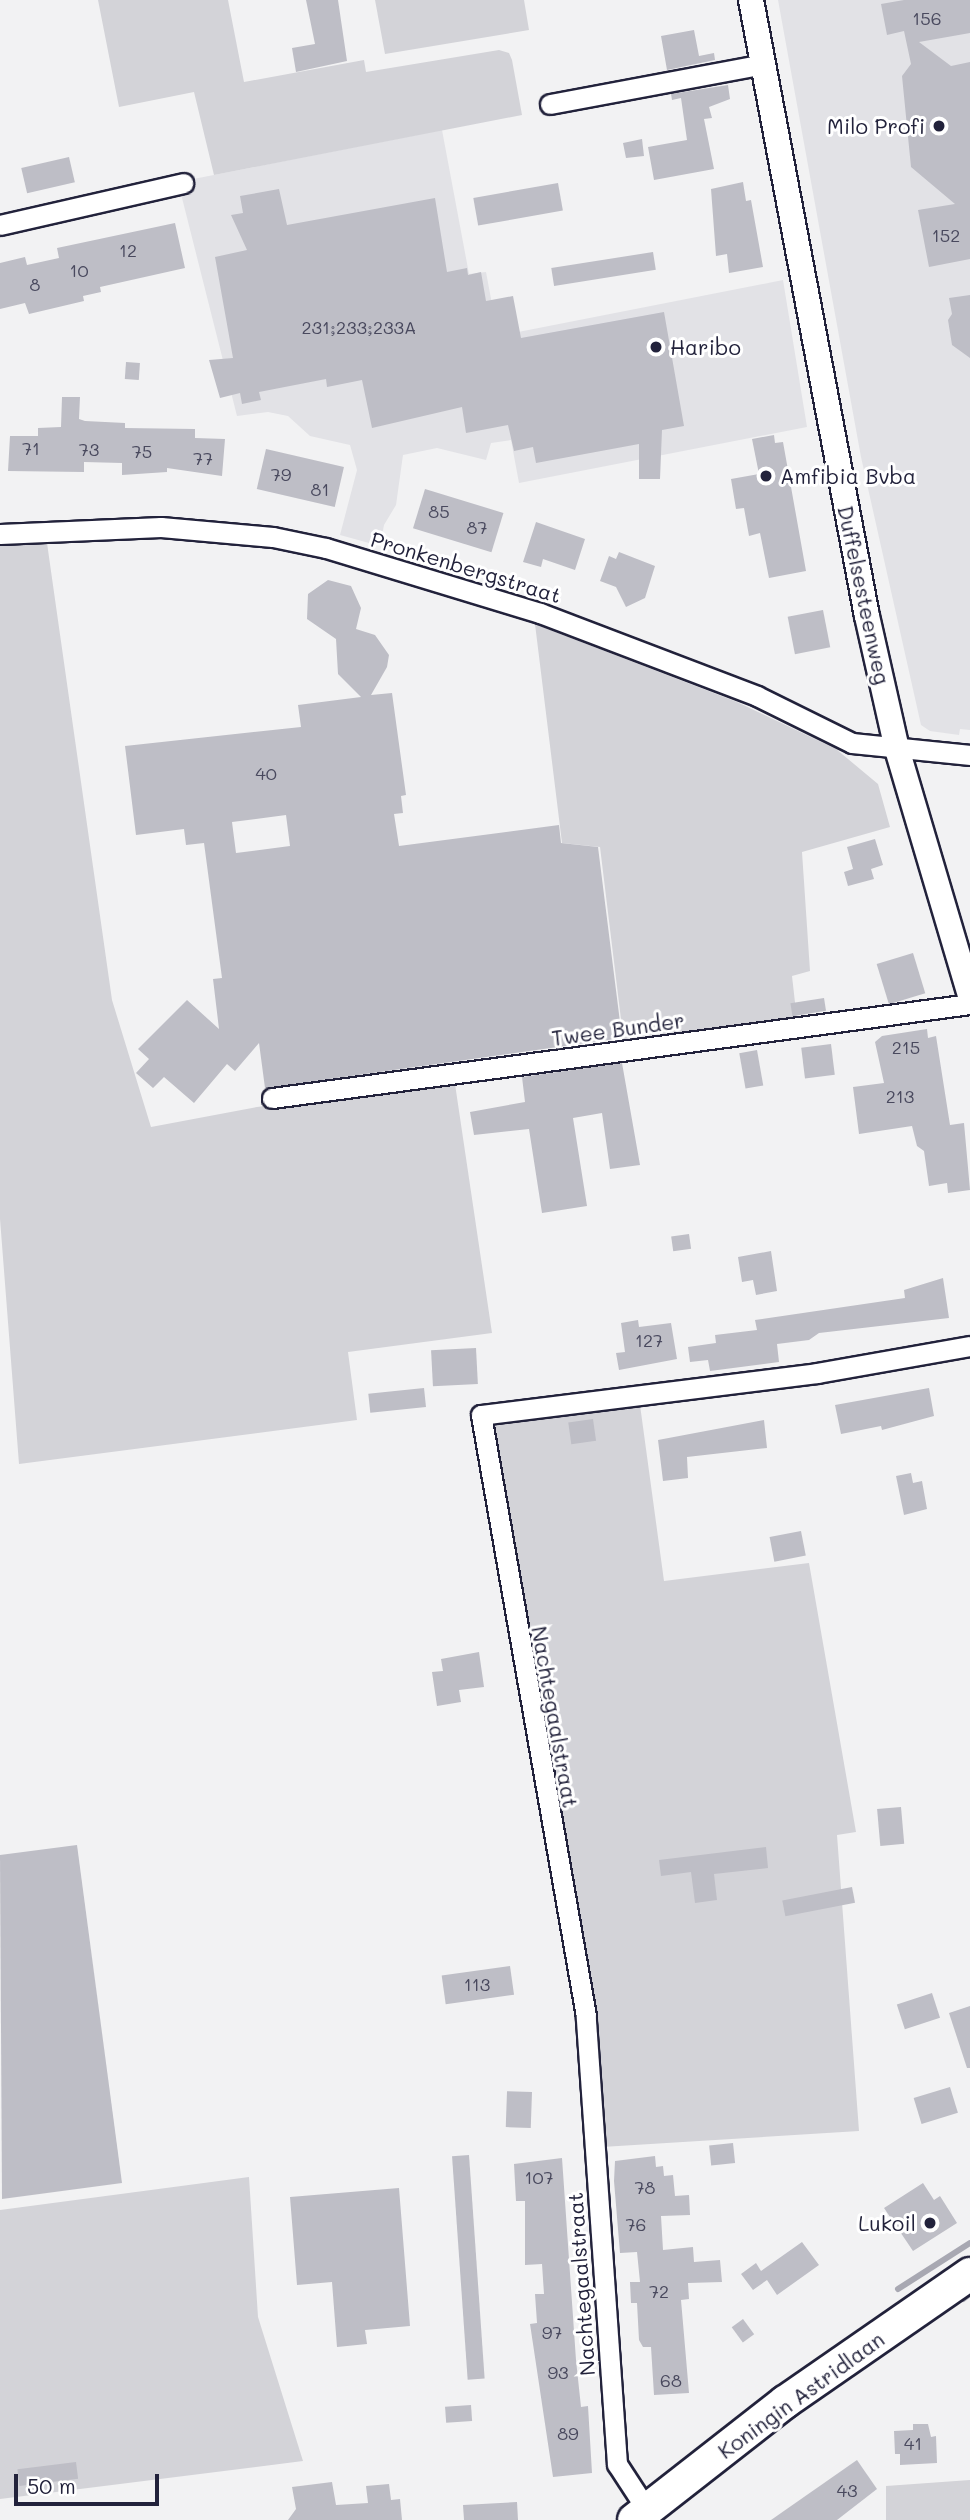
<!DOCTYPE html>
<style>
body{margin:0}
#map{position:relative;width:970px;height:2520px;overflow:hidden;background:#f2f2f3;font-family:Mali,sans-serif}
div>[style]{position:absolute}
.built>*{inset:0;background:#e2e2e6}
.green>*{inset:0;background:#d3d3d8}
.stream>*{height:6px;margin:-3px;padding:0 3px;transform-origin:3px;border-radius:3px;background:#a8a8b2}
.building>*{inset:0;background:#bebec6;transform-origin:0 0}
.roads{filter:drop-shadow(2px 0 #22223b) drop-shadow(-2px 0 #22223b) drop-shadow(0 2px #22223b) drop-shadow(0 -2px #22223b)}
.minor>*{height:19px;margin:-9.5px;padding:0 9.5px;transform-origin:9.5px;border-radius:9.5px;background:#fff}
.tertiary>*{height:24px;margin:-12px;padding:0 12px;transform-origin:12px;border-radius:12px;background:#fff}
.primary>*{height:32px;margin:-16px;padding:0 16px;transform-origin:16px;border-radius:16px;background:#fff}
.dots>*{width:19px;height:19px;translate:-50% -50%;box-sizing:border-box;border:4px solid #fff;border-radius:50%}
span{translate:-50% -50%;white-space:nowrap;text-align:center;line-height:1.15;-webkit-text-stroke:6px #fff;paint-order:stroke}
.number-label{font-size:18px;color:#49495e}
.number-label span{-webkit-text-stroke-width:0}
.poi-label{font-size:21px;color:#22223b}
.right{translate:-100% -50%;text-align:right}
.left{translate:0 -50%;text-align:left}
.street-label{font-size:21px;color:#22223b}
.scale{position:absolute;left:14px;top:2474px;width:145px;height:32px;box-sizing:border-box;border:4px solid #22223b;border-top:0;padding-left:9px;font-size:21px;line-height:24px;white-space:nowrap;color:#22223b;-webkit-text-stroke:5px #fff;paint-order:stroke}
</style>
<div id="map">
<div class="built">
<i style="clip-path:polygon(778px 0,970px 0,970px 730px,960px 729px,959px 735px,930px 731px,921px 725px,861px 457px)"></i>
<i style="clip-path:polygon(442px 130px,469px 274px,486px 272px,498px 336px,783px 280px,807px 427px,519px 483px,511px 440px,491px 443px,486px 460px,437px 448px,403px 455px,396px 505px,384px 525px,380px 546px,340px 535px,357px 470px,350px 445px,310px 436px,288px 416px,268px 412px,237px 416px,178px 182px)"></i>
</div>
<div class="green">
<i style="clip-path:polygon(98px 0,228px 0,244px 82px,364px 60px,366px 72px,499px 50px,509px 53px,512px 60px,522px 115px,214px 175px,194px 92px,119px 107px)"></i>
<i style="clip-path:polygon(375px 0,524px 0,529px 30px,385px 54px)"></i>
<i style="clip-path:polygon(47px 543px,112px 1000px,151px 1127px,257px 1107px,273px 1105px,275px 1109px,455px 1084px,492px 1333px,348px 1352px,357px 1420px,19px 1464px,0 1219px,0 546px)"></i>
<i style="clip-path:polygon(535px 624px,737px 702px,836px 749px,878px 784px,890px 827px,802px 852px,810px 971px,792px 976px,797px 1020px,624px 1044px,600px 847px,562px 843px)"></i>
<i style="clip-path:polygon(640px 1405px,664px 1581px,809px 1563px,856px 1832px,837px 1835px,859px 2131px,602px 2147px,593px 2008px,494px 1426px)"></i>
<i style="clip-path:polygon(249px 2177px,258px 2317px,303px 2461px,0 2499px,0 2210px)"></i>
<i style="clip-path:polygon(970px 2480px,970px 2520px,886px 2520px,886px 2486px)"></i>
</div>
<div class="stream">
<i style="left:898px;top:2289px;width:85px;rotate:-32.6deg"></i>
<i style="left:963px;top:2299px;width:9px;rotate:-36deg"></i>
</div>
<div class="building">
<i style="clip-path:polygon(306px 0,338px 0,347px 61px,296px 72px,292px 48px,315px 44px)"></i>
<i style="clip-path:polygon(904px 0,970px 0,970px 33px,919px 42px,951px 66px,970px 62px,970px 259px,929px 267px,918px 210px,955px 204px,911px 167px,902px 76px,911px 64px,904px 31px,887px 35px,881px 4px)"></i>
<i style="clip-path:polygon(694px 30px,699px 56px,714px 53px,715px 60px,667px 70px,661px 36px)"></i>
<i style="clip-path:polygon(728px 85px,730px 99px,709px 107px,712px 118px,704px 119px,714px 169px,654px 180px,648px 147px,687px 140px,681px 98px,672px 100px,671px 94px)"></i>
<i style="clip-path:polygon(642px 139px,644px 156px,626px 158px,623px 143px)"></i>
<i style="left:69px;top:157px;width:26px;height:49px;rotate:77deg"></i>
<i style="clip-path:polygon(743px 182px,746px 201px,751px 200px,763px 267px,729px 273px,727px 254px,716px 256px,711px 189px)"></i>
<i style="left:558px;top:183px;width:28px;height:86px;rotate:80deg"></i>
<i style="clip-path:polygon(279px 189px,287px 225px,435px 198px,447px 272px,467px 268px,468px 275px,481px 272px,486px 301px,513px 296px,521px 338px,664px 312px,684px 426px,662px 430px,660px 479px,639px 479px,639px 444px,536px 463px,533px 447px,514px 451px,508px 425px,466px 433px,462px 407px,372px 428px,362px 380px,327px 387px,326px 379px,259px 392px,261px 400px,242px 404px,240px 393px,220px 398px,209px 360px,233px 358px,215px 257px,247px 250px,231px 215px,243px 213px,240px 196px)"></i>
<i style="clip-path:polygon(175px 223px,185px 268px,100px 287px,101px 292px,83px 296px,84px 301px,29px 314px,25px 303px,0 309px,0 263px,25px 257px,27px 265px,59px 258px,57px 248px)"></i>
<i style="left:653px;top:252px;width:18px;height:103px;rotate:81deg"></i>
<i style="clip-path:polygon(970px 295px,970px 358px,952px 345px,948px 320px,952px 314px,949px 298px)"></i>
<i style="left:126px;top:362px;width:14px;height:17px;rotate:4deg"></i>
<i style="clip-path:polygon(62px 397px,80px 397px,79px 419px,85px 421px,125px 423px,125px 428px,195px 429px,195px 438px,225px 439px,222px 476px,167px 468px,167px 472px,122px 475px,122px 463px,84px 462px,84px 472px,8px 471px,10px 436px,38px 436px,38px 428px,61px 427px)"></i>
<i style="clip-path:polygon(774px 435px,775px 443px,783px 442px,806px 571px,769px 578px,760px 533px,749px 536px,744px 508px,736px 509px,731px 479px,759px 474px,752px 439px)"></i>
<i style="left:266px;top:449px;width:80px;height:41px;rotate:13deg"></i>
<i style="left:425px;top:489px;width:82px;height:41px;rotate:17deg"></i>
<i style="clip-path:polygon(536px 522px,585px 539px,575px 570px,543px 559px,541px 567px,523px 562px)"></i>
<i style="clip-path:polygon(619px 552px,655px 566px,645px 598px,626px 607px,616px 587px,600px 581px,609px 556px,616px 559px)"></i>
<i style="clip-path:polygon(evenodd,328px 580px,351px 586px,361px 608px,356px 629px,375px 635px,389px 655px,387px 667px,371px 695px,392px 693px,406px 795px,401px 796px,403px 813px,394px 814px,399px 846px,559px 825px,561px 843px,598px 847px,622px 1038px,265px 1088px,259px 1043px,235px 1071px,227px 1064px,194px 1103px,164px 1077px,153px 1088px,136px 1073px,149px 1059px,138px 1049px,187px 1000px,219px 1029px,213px 979px,222px 978px,204px 843px,186px 845px,184px 829px,136px 835px,125px 746px,301px 727px,298px 705px,361px 697px,338px 674px,336px 639px,307px 619px,308px 594px,328px 580px,286px 815px,290px 846px,236px 853px,232px 822px,286px 815px)"></i>
<i style="left:823px;top:610px;width:38px;height:36px;rotate:79deg"></i>
<i style="clip-path:polygon(875px 839px,883px 865px,871px 869px,874px 879px,848px 886px,844px 872px,853px 869px,847px 847px)"></i>
<i style="left:913px;top:953px;width:42px;height:38px;rotate:73deg"></i>
<i style="left:824px;top:998px;width:13px;height:34px;rotate:81deg"></i>
<i style="clip-path:polygon(927px 1029px,928px 1038px,936px 1036px,950px 1125px,964px 1123px,970px 1190px,948px 1193px,947px 1183px,929px 1186px,924px 1151px,917px 1146px,912px 1126px,859px 1134px,853px 1087px,884px 1083px,875px 1042px,882px 1036px)"></i>
<i style="left:831px;top:1044px;width:31px;height:30px;rotate:83deg"></i>
<i style="left:757px;top:1050px;width:36px;height:18px;rotate:80deg"></i>
<i style="clip-path:polygon(622px 1063px,640px 1165px,610px 1169px,602px 1113px,573px 1118px,587px 1206px,542px 1213px,529px 1129px,474px 1135px,470px 1112px,525px 1102px,522px 1077px)"></i>
<i style="left:689px;top:1234px;width:15px;height:18px;rotate:82deg"></i>
<i style="clip-path:polygon(771px 1251px,777px 1291px,756px 1295px,753px 1280px,742px 1282px,738px 1257px)"></i>
<i style="clip-path:polygon(943px 1278px,949px 1318px,819px 1333px,809px 1340px,777px 1344px,779px 1362px,710px 1371px,708px 1360px,690px 1362px,688px 1347px,716px 1343px,715px 1335px,757px 1330px,755px 1320px,905px 1298px,904px 1290px)"></i>
<i style="clip-path:polygon(638px 1320px,639px 1327px,671px 1323px,677px 1359px,619px 1370px,616px 1353px,625px 1352px,621px 1323px)"></i>
<i style="left:476px;top:1348px;width:36px;height:45px;rotate:87deg"></i>
<i style="left:424px;top:1388px;width:19px;height:56px;rotate:84deg"></i>
<i style="clip-path:polygon(929px 1388px,934px 1416px,882px 1430px,881px 1426px,841px 1434px,835px 1405px)"></i>
<i style="left:593px;top:1419px;width:22px;height:25px;rotate:82deg"></i>
<i style="clip-path:polygon(764px 1420px,767px 1448px,687px 1457px,688px 1478px,663px 1481px,658px 1440px)"></i>
<i style="clip-path:polygon(911px 1473px,913px 1483px,922px 1481px,927px 1509px,904px 1515px,896px 1476px)"></i>
<i style="left:801px;top:1531px;width:25px;height:32px;rotate:79deg"></i>
<i style="clip-path:polygon(479px 1652px,484px 1687px,459px 1690px,461px 1702px,437px 1706px,432px 1672px,443px 1671px,441px 1659px)"></i>
<i style="left:901px;top:1807px;width:37px;height:24px;rotate:85deg"></i>
<i style="clip-path:polygon(77px 1845px,122px 2183px,2px 2199px,0 1855px)"></i>
<i style="clip-path:polygon(766px 1847px,768px 1868px,714px 1874px,717px 1900px,695px 1903px,691px 1872px,661px 1876px,659px 1860px)"></i>
<i style="left:852px;top:1887px;width:16px;height:71px;rotate:79deg"></i>
<i style="left:510px;top:1966px;width:29px;height:69px;rotate:82deg"></i>
<i style="left:932px;top:1993px;width:26px;height:37px;rotate:72deg"></i>
<i style="clip-path:polygon(970px 2006px,970px 2068px,967px 2068px,949px 2013px)"></i>
<i style="left:950px;top:2087px;width:27px;height:38px;rotate:73deg"></i>
<i style="left:532px;top:2092px;width:36px;height:25px;rotate:92deg"></i>
<i style="left:733px;top:2143px;width:20px;height:24px;rotate:84deg"></i>
<i style="left:469px;top:2155px;width:224px;height:17px;rotate:86deg"></i>
<i style="clip-path:polygon(655px 2156px,656px 2167px,663px 2166px,664px 2176px,673px 2175px,675px 2196px,689px 2195px,690px 2215px,661px 2216px,663px 2250px,693px 2247px,694px 2262px,720px 2260px,722px 2282px,688px 2283px,689px 2299px,681px 2300px,689px 2393px,654px 2395px,651px 2347px,643px 2347px,639px 2340px,637px 2303px,631px 2303px,630px 2282px,640px 2282px,637px 2252px,620px 2253px,614px 2181px,615px 2161px)"></i>
<i style="clip-path:polygon(562px 2158px,576px 2360px,581px 2407px,588px 2406px,592px 2473px,553px 2477px,530px 2324px,537px 2323px,535px 2294px,544px 2294px,542px 2264px,525px 2265px,525px 2201px,516px 2201px,514px 2164px)"></i>
<i style="clip-path:polygon(923px 2183px,934px 2200px,940px 2196px,957px 2223px,913px 2251px,884px 2208px)"></i>
<i style="clip-path:polygon(399px 2188px,410px 2326px,365px 2330px,367px 2344px,337px 2347px,332px 2282px,297px 2285px,290px 2197px)"></i>
<i style="clip-path:polygon(802px 2242px,819px 2265px,777px 2295px,767px 2280px,753px 2290px,741px 2274px,756px 2263px,761px 2271px)"></i>
<i style="left:743px;top:2319px;width:19px;height:14px;rotate:54deg"></i>
<i style="left:471px;top:2405px;width:16px;height:26px;rotate:86deg"></i>
<i style="clip-path:polygon(913px 2424px,928px 2424px,931px 2437px,936px 2436px,937px 2463px,900px 2465px,900px 2454px,895px 2454px,894px 2431px,913px 2430px)"></i>
<i style="clip-path:polygon(857px 2460px,877px 2489px,837px 2520px,771px 2520px)"></i>
<i style="left:76px;top:2462px;width:17px;height:59px;rotate:83deg"></i>
<i style="clip-path:polygon(332px 2482px,336px 2505px,368px 2503px,366px 2486px,389px 2484px,391px 2500px,400px 2499px,402px 2520px,288px 2520px,296px 2509px,292px 2487px)"></i>
<i style="clip-path:polygon(517px 2502px,518px 2520px,464px 2520px,463px 2505px)"></i>
</div>
<div class="roads">
<div class="minor">
<i style="left:550px;top:104px;width:217px;rotate:-10.6deg"></i>
<i style="left:0;top:225px;width:188px;rotate:-12.9deg"></i>
<i style="left:0;top:534px;width:161px;rotate:-2.5deg"></i>
<i style="left:161px;top:527px;width:112px;rotate:5.1deg"></i>
<i style="left:273px;top:537px;width:54px;rotate:11.7deg"></i>
<i style="left:326px;top:548px;width:224px;rotate:16.9deg"></i>
<i style="left:540px;top:613px;width:232px;rotate:20.9deg"></i>
<i style="left:757px;top:696px;width:106px;rotate:26.3deg"></i>
<i style="left:852px;top:743px;width:119px;rotate:5.8deg"></i>
<i style="left:272px;top:1098px;width:704px;rotate:-7.67deg"></i>
<i style="left:647px;top:2510px;width:55px;rotate:-123.1deg"></i>
<i style="left:617px;top:2464px;width:449px;rotate:-94deg"></i>
<i style="left:586px;top:2016px;width:610px;rotate:-99.91deg"></i>
<i style="left:481px;top:1415px;width:339px;rotate:-7.1deg"></i>
<i style="left:817px;top:1373px;width:155px;rotate:-10deg"></i>
</div>
<div class="tertiary">
<i style="left:751px;top:0;width:627px;rotate:79.34deg"></i>
<i style="left:867px;top:616px;width:136px;rotate:77.3deg"></i>
<i style="left:897px;top:749px;width:258px;rotate:73.5deg"></i>
</div>
<div class="primary">
<i style="left:634px;top:2520px;width:192px;rotate:-38deg"></i>
<i style="left:785px;top:2402px;width:225px;rotate:-34.7deg"></i>
</div>
</div>
<div class="dots">
<i style="left:939px;top:126px;background:#22223b"></i>
<i style="left:656px;top:347px;background:#22223b"></i>
<i style="left:766px;top:476px;background:#22223b"></i>
<i style="left:930px;top:2223px;background:#22223b"></i>
</div>
<div class="number-label">
<span style="left:927px;top:18px">156</span>
<span style="left:946px;top:235px">152</span>
<span style="left:128px;top:250px">12</span>
<span style="left:79px;top:270px">10</span>
<span style="left:35px;top:284px">8</span>
<span style="left:359px;top:327px">231;233;233A</span>
<span style="left:31px;top:448px">71</span>
<span style="left:89px;top:449px">73</span>
<span style="left:142px;top:451px">75</span>
<span style="left:203px;top:458px">77</span>
<span style="left:281px;top:474px">79</span>
<span style="left:320px;top:489px">81</span>
<span style="left:439px;top:511px">85</span>
<span style="left:477px;top:527px">87</span>
<span style="left:266px;top:773px">40</span>
<span style="left:906px;top:1047px">215</span>
<span style="left:900px;top:1096px">213</span>
<span style="left:649px;top:1340px">127</span>
<span style="left:477px;top:1984px">113</span>
<span style="left:539px;top:2177px">107</span>
<span style="left:645px;top:2187px">78</span>
<span style="left:636px;top:2224px">76</span>
<span style="left:659px;top:2291px">72</span>
<span style="left:552px;top:2332px">97</span>
<span style="left:558px;top:2372px">93</span>
<span style="left:671px;top:2380px">68</span>
<span style="left:568px;top:2433px">89</span>
<span style="left:913px;top:2443px">41</span>
<span style="left:847px;top:2490px">43</span>
</div>
<div class="poi-label">
<span class="right" style="left:925px;top:126px">Milo Profi</span>
<span class="left" style="left:670px;top:347px">Haribo</span>
<span class="left" style="left:780px;top:476px">Amfibia Bvba</span>
<span class="right" style="left:916px;top:2223px">Lukoil</span>
</div>
<div class="street-label">
<span style="left:466px;top:567px;rotate:17deg">Pronkenbergstraat</span>
<span style="left:864px;top:595px;rotate:78deg">Duffelsesteenweg</span>
<span style="left:618px;top:1029px;rotate:-8deg">Twee Bunder</span>
<span style="left:555px;top:1717px;rotate:80deg">Nachtegaalstraat</span>
<span style="left:581px;top:2284px;rotate:-94deg">Nachtegaalstraat</span>
<span style="left:801px;top:2395px;rotate:-36deg">Koningin Astridlaan</span>
</div>
<div class="scale">50 m</div>
</div>
